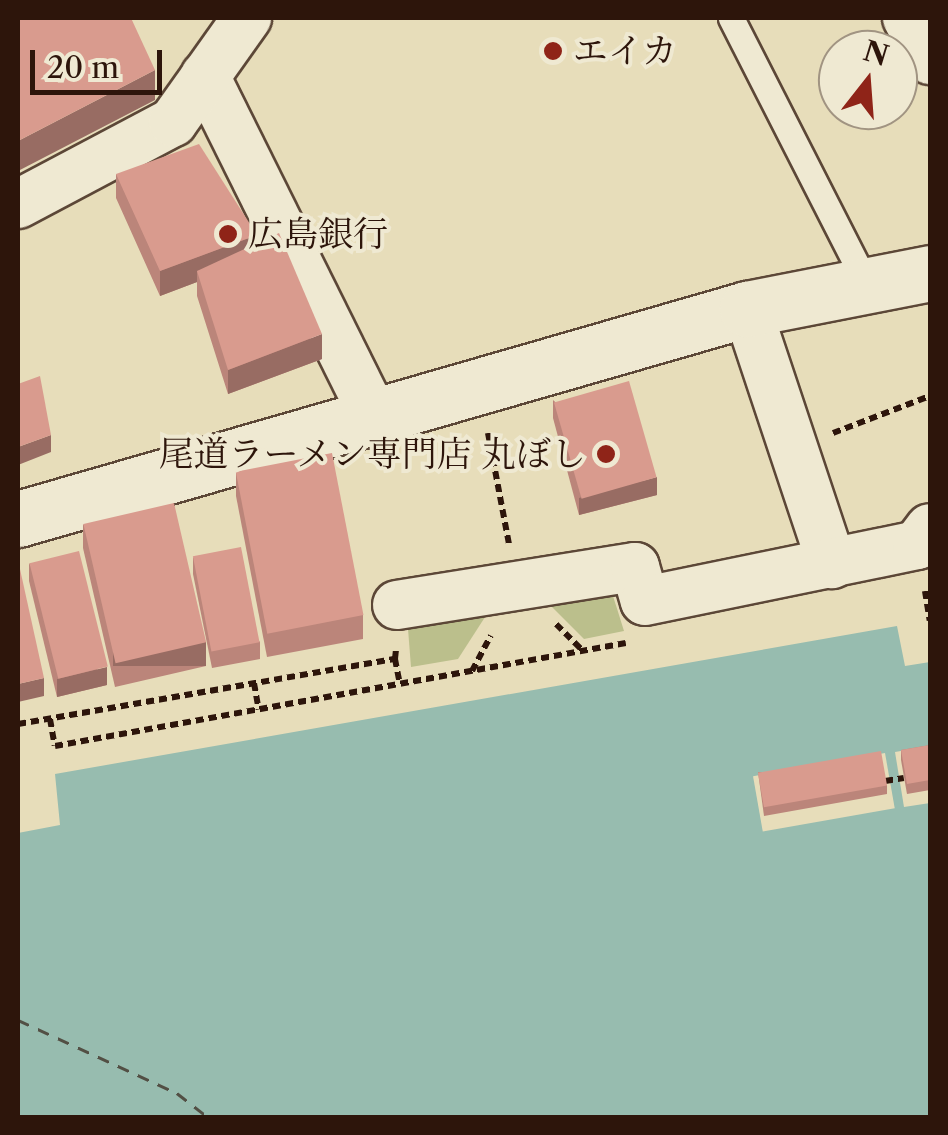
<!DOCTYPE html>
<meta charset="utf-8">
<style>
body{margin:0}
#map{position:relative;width:948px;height:1135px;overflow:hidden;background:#e7ddba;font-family:"Libre Caslon Text","Noto Serif JP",serif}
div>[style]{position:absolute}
.green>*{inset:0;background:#bbbf8c}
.water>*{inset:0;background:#97bcaf}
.pier>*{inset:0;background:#e7ddba;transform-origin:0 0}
.ferry>*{height:2.5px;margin-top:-1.25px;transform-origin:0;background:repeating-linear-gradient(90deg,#524f44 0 12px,transparent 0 22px)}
.path>*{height:6px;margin-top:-3px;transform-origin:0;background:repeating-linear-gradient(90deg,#2d150b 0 8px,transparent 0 13px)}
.roads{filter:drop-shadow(2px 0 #5c4737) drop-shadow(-2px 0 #5c4737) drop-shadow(0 2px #5c4737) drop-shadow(0 -2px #5c4737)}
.lane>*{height:25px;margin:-12.5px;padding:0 12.5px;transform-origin:12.5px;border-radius:12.5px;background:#efe9d2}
.street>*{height:48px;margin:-24px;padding:0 24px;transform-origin:24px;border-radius:24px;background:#efe9d2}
.secondary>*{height:55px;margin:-27.5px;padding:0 27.5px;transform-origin:27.5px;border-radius:27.5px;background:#efe9d2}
.wall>*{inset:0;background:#bb857a}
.shaded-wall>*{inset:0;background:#986c63;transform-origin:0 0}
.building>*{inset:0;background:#d99b8e;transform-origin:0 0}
.dots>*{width:28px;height:28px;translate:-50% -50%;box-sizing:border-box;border:5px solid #efe9d2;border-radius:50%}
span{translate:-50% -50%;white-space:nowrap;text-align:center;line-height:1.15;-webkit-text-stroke:8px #efe9d2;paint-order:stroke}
.poi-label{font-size:35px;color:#2d150b}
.left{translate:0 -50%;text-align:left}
.right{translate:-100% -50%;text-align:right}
.frame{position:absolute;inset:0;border:20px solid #2d150b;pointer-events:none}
.north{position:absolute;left:818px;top:30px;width:100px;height:100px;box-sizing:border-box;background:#efe9d2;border:2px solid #a19482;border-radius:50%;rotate:17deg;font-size:28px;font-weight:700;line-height:40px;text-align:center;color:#2d150b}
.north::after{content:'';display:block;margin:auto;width:35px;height:45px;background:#8f2418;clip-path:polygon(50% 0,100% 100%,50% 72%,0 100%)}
.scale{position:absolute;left:30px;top:50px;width:132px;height:45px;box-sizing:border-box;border:5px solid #2d150b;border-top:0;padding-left:12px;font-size:30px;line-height:35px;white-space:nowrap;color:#2d150b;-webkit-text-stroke:8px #efe9d2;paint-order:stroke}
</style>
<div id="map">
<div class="green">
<i style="clip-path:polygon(608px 580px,624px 631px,584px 639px,536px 591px)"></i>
<i style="clip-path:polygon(496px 600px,458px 659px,411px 667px,407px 616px)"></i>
</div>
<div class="water">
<i style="clip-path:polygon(897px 626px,905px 666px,930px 662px,930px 1117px,18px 1118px,18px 833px,60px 825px,55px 774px)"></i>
</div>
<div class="pier">
<i style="clip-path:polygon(930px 746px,930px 803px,904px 807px,895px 752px)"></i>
<i style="left:885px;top:753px;width:56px;height:134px;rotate:80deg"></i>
</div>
<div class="ferry">
<i style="left:18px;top:1020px;width:175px;rotate:24.7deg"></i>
<i style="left:177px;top:1093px;width:41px;rotate:38deg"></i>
</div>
<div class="path">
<i style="left:488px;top:433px;width:113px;rotate:79.3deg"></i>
<i style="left:833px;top:433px;width:104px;rotate:-20.9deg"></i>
<i style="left:925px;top:591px;width:30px;rotate:81deg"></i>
<i style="left:556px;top:624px;width:37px;rotate:45deg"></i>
<i style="left:395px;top:659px;width:25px;rotate:79deg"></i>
<i style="left:472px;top:671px;width:40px;rotate:-62deg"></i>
<i style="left:254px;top:683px;width:27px;rotate:80deg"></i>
<i style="left:50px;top:719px;width:27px;rotate:80deg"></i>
<i style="left:55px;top:746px;width:580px;rotate:-10.23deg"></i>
<i style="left:18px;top:724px;width:383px;rotate:-9.8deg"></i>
<i style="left:395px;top:659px;width:10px;rotate:-84deg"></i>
<i style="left:885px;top:781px;width:19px;rotate:-9deg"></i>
</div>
<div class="roads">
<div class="lane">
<i style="left:731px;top:18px;width:293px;rotate:63deg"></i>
</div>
<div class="street">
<i style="left:907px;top:18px;width:48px;rotate:61.3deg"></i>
<i style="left:205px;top:76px;width:375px;rotate:63.6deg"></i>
<i style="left:18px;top:204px;width:175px;rotate:-27.9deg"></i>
<i style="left:173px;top:122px;width:128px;rotate:-54.6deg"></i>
<i style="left:747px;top:309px;width:269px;rotate:71.6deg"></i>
<i style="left:397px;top:605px;width:241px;rotate:-9.1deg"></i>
<i style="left:635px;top:567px;width:35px;rotate:74deg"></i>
<i style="left:645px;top:601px;width:278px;rotate:-11.6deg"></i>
<i style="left:917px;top:545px;width:21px;rotate:-53deg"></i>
</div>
<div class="secondary">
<i style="left:18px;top:519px;width:759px;rotate:-16.07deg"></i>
<i style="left:747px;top:309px;width:187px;rotate:-11.1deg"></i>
</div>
</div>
<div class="wall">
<i style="clip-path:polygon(116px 174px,257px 243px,322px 359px,228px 394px,197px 296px,197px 282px,160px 296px,116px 198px)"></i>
<i style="clip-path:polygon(553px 400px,657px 495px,579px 515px,553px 418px)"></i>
<i style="clip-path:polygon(236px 471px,363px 615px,363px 639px,267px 657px,236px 496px)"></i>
<i style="clip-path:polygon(83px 524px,206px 666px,115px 687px,83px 548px)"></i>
<i style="clip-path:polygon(193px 557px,260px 642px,260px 659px,212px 668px,193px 574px)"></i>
<i style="clip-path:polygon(29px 563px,107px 685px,57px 697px,29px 581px)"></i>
<i style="clip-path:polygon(930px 745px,930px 790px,907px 794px,901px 760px,901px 750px)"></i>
<i style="clip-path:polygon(758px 772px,887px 785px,887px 794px,764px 816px)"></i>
</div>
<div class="shaded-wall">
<i style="clip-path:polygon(155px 70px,155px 100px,18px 171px,18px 141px)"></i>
<i style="clip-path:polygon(257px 235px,257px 260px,197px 271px,197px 282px,160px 296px,160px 271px)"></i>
<i style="clip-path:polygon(322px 334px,322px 359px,228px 394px,228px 370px)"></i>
<i style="clip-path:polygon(51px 435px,51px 452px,18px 465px,18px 447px)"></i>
<i style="clip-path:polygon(657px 477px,657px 495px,579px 515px,579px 498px)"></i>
<i style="left:206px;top:642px;width:24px;height:93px;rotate:90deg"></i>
<i style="clip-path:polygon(107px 667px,107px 685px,57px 697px,57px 679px)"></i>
<i style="clip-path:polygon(44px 678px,44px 696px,18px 702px,18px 684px)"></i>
</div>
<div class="building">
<i style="clip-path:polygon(18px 18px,131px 18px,155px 70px,18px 141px)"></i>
<i style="clip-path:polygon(199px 144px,257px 235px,160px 271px,116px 174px)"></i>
<i style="clip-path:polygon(279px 233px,322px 334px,228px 370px,197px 271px)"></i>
<i style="clip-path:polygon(40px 376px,51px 435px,18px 447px,18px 384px)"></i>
<i style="left:629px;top:381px;width:100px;height:78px;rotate:74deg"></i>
<i style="left:332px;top:453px;width:165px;height:98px;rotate:79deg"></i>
<i style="left:174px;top:503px;width:143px;height:93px;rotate:77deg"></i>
<i style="left:241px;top:547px;width:97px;height:49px;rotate:79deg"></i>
<i style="left:79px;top:551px;width:119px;height:51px;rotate:76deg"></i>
<i style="clip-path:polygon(18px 560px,44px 678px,18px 684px)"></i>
<i style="clip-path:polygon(930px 745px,930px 780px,907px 784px,901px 750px)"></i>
<i style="left:881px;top:751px;width:35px;height:125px;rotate:80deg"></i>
</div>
<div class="dots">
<i style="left:553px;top:51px;background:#8f2418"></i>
<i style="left:228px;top:234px;background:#8f2418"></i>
<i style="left:606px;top:454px;background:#8f2418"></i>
</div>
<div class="poi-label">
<span class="left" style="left:573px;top:51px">エイカ</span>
<span class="left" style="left:248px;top:234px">広島銀行</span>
<span class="right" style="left:586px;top:454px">尾道ラーメン専門店 丸ぼし</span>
</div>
<div class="frame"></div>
<div class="north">N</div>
<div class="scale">20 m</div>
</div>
